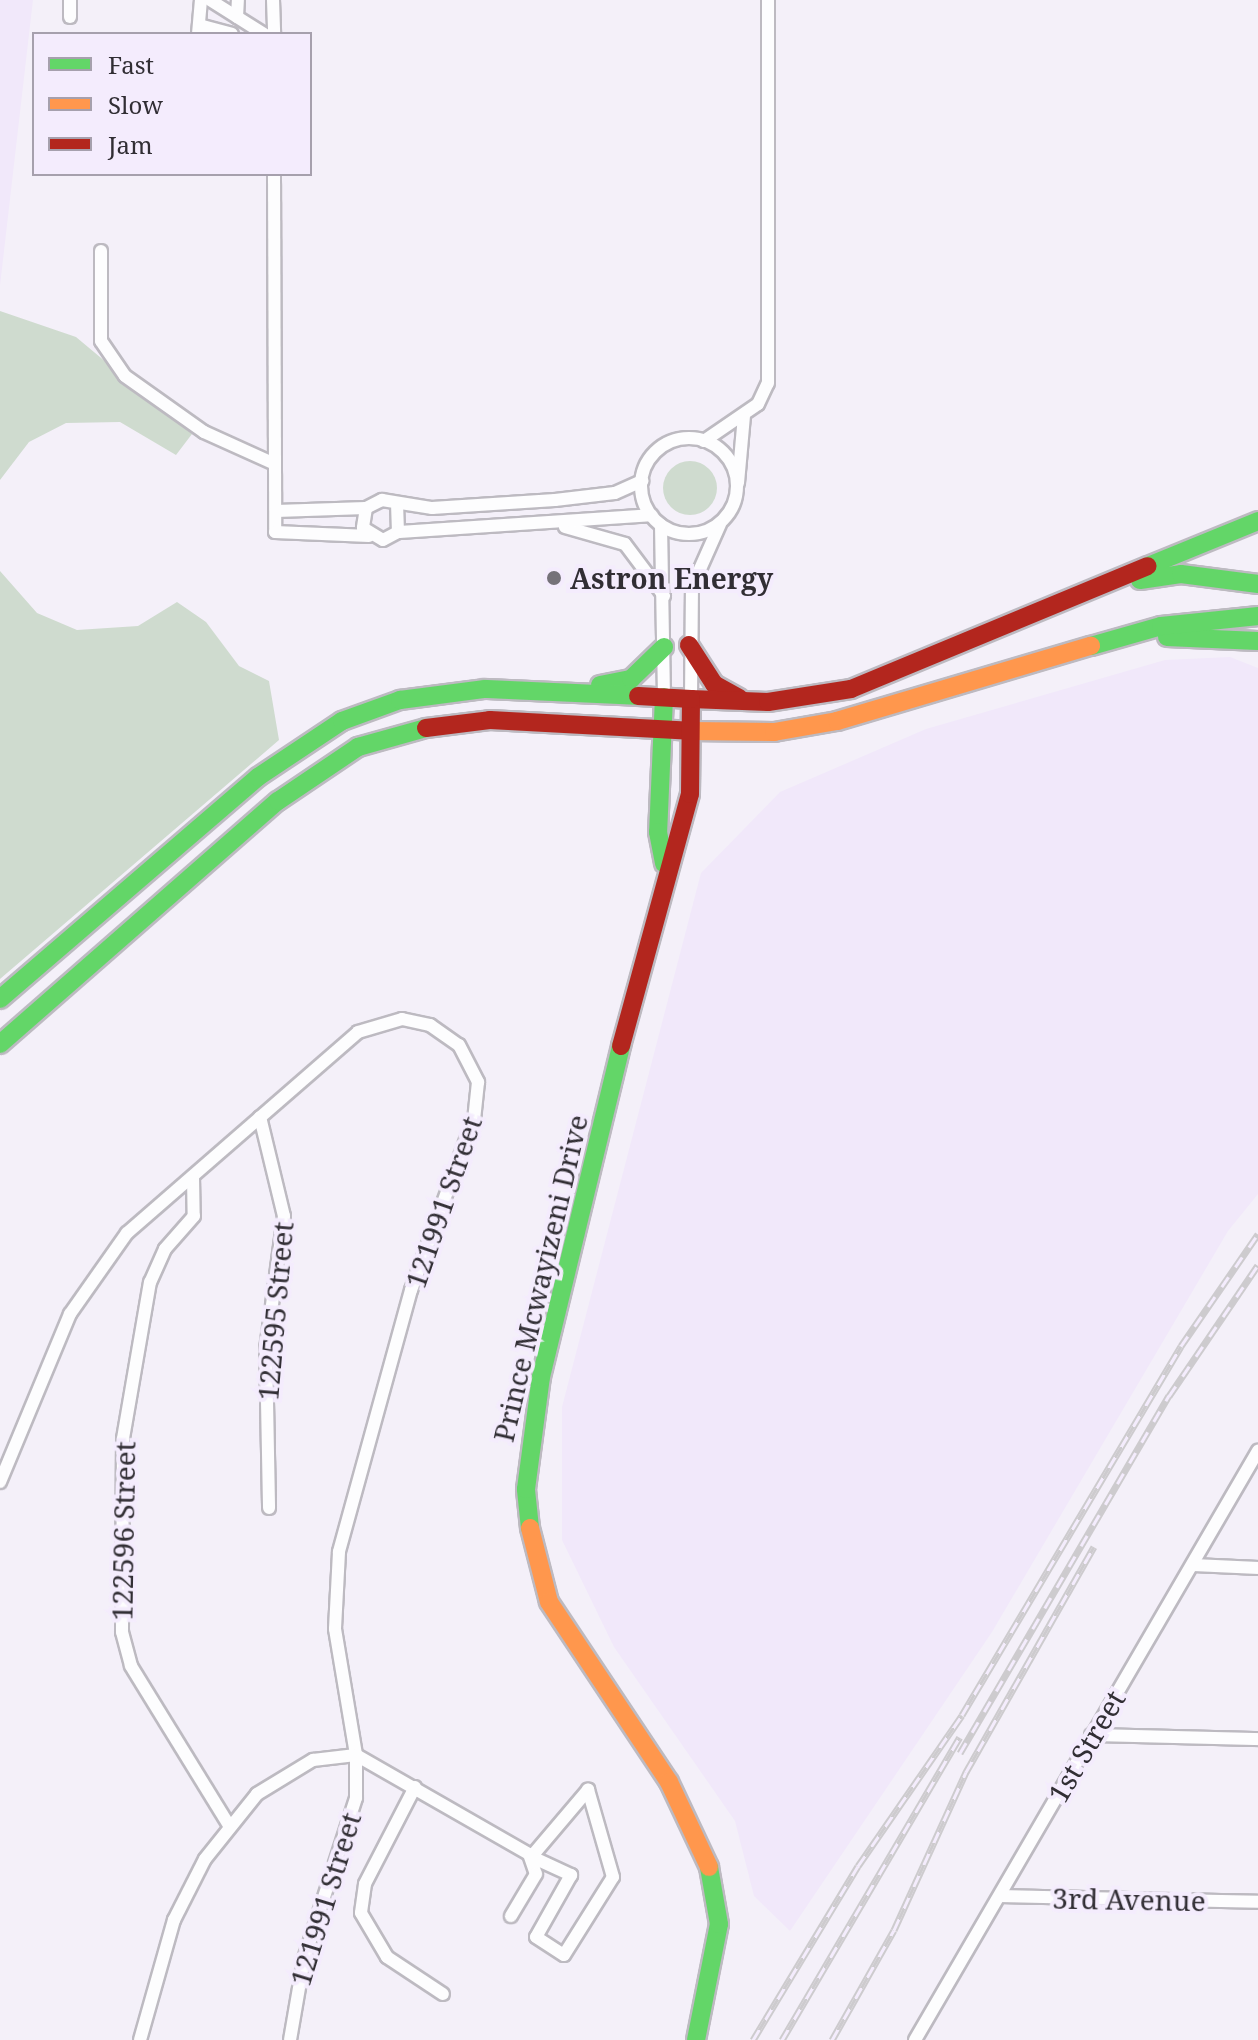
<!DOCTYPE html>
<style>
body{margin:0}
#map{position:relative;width:1258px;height:2040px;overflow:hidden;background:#f4f0f9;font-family:"Noto Serif",serif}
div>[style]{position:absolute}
.built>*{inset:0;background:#f1e8fa}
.green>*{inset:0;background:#cfdbcf}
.round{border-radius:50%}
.roads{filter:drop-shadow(2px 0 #bdbac1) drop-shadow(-2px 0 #bdbac1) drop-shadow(0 2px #bdbac1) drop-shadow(0 -2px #bdbac1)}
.street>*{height:12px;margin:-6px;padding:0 6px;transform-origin:6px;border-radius:6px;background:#fdfdfe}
.street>.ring{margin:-6px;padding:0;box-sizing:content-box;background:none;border:12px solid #fdfdfe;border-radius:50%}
.fast>*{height:18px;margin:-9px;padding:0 9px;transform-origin:9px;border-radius:9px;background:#63d668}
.slow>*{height:18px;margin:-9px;padding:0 9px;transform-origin:9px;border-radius:9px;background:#ff974d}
.jam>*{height:18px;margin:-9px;padding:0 9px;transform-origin:9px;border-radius:9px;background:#b3261e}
.rail>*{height:7px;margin-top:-3.5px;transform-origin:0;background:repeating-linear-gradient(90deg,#f4ecfd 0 12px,#cdcbce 0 24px);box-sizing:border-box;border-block:2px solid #cdcbce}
.dots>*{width:22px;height:22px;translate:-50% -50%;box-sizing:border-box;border:4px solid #f4ecfd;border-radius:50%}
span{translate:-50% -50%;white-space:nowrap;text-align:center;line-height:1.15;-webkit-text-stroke:8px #f4ecfd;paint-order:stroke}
.poi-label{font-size:28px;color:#312e34;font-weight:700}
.left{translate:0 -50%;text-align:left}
.street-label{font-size:28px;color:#312e34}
.legend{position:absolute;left:32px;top:32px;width:280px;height:144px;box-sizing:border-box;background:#f4ecfd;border:2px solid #a6a0ad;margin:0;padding:10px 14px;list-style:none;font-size:24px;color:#312e34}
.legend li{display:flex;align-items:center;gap:16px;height:40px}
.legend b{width:40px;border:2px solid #a6a0ad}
</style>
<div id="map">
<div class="built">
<i style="clip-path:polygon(0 0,33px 0,0 286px)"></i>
<i style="clip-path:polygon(1230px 657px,1258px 668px,1258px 1194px,1228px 1231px,992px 1632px,790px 1931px,754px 1896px,735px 1821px,614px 1647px,562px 1540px,562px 1407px,701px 873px,780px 792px,926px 729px,1165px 660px)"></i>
</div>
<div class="green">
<i style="clip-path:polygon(0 311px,76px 337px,192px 434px,176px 455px,120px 422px,66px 423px,29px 442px,0 480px)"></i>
<i class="round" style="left:663px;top:461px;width:54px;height:54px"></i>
<i style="clip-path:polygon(0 571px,37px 613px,77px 630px,138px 626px,177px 602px,206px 622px,239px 666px,269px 681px,279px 740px,0 979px)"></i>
</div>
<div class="roads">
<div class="street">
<i style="left:210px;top:0;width:64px;rotate:32.2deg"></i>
<i style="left:273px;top:0;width:34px;rotate:88deg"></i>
<i style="left:70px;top:17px;width:17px;rotate:-90deg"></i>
<i style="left:237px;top:17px;width:17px;rotate:-87deg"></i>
<i style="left:199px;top:25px;width:34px;rotate:15deg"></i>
<i style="left:198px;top:34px;width:34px;rotate:-85deg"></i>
<i style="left:274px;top:174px;width:358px;rotate:89.8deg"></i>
<i style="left:275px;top:532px;width:94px;rotate:2.4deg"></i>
<i style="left:101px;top:251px;width:90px;rotate:90deg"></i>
<i style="left:101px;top:341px;width:42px;rotate:55.6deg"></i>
<i style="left:125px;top:376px;width:97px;rotate:35.3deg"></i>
<i style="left:204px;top:432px;width:78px;rotate:24.3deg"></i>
<i class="ring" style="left:641px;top:438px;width:84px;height:84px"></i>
<i style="left:704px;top:441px;width:65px;rotate:-34.4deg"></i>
<i style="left:758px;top:404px;width:23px;rotate:-65deg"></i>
<i style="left:768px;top:383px;width:383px;rotate:-90deg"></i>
<i style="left:738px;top:483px;width:67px;rotate:-84.9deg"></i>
<i style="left:366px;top:508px;width:20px;rotate:99deg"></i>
<i style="left:363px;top:528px;width:23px;rotate:31deg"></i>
<i style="left:383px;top:540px;width:17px;rotate:-28deg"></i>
<i style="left:398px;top:532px;width:24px;rotate:-92deg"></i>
<i style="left:276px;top:511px;width:90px;rotate:-1.9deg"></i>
<i style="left:366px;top:508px;width:18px;rotate:-27deg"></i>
<i style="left:382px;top:500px;width:51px;rotate:9.1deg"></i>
<i style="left:432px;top:508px;width:123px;rotate:-3.7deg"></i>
<i style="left:555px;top:500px;width:60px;rotate:-6.7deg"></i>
<i style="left:615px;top:493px;width:30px;rotate:-24deg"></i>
<i style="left:661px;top:525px;width:172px;rotate:89deg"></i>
<i style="left:565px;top:527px;width:62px;rotate:15.8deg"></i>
<i style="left:625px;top:544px;width:65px;rotate:53.1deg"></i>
<i style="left:398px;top:532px;width:254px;rotate:-3.8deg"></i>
<i style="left:691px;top:699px;width:112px;rotate:-89.5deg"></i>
<i style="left:692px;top:587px;width:69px;rotate:-66deg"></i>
<i style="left:260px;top:1117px;width:102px;rotate:76.4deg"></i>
<i style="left:284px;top:1216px;width:134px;rotate:97.7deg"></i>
<i style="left:266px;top:1349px;width:159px;rotate:88.9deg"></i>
<i style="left:193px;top:1177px;width:39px;rotate:89deg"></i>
<i style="left:194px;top:1216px;width:44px;rotate:131.3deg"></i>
<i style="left:165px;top:1249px;width:36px;rotate:114deg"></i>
<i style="left:150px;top:1282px;width:159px;rotate:99.8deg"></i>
<i style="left:123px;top:1439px;width:193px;rotate:90.3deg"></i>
<i style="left:122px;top:1632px;width:35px;rotate:75deg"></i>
<i style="left:131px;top:1666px;width:187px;rotate:58.4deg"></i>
<i style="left:0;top:1482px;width:182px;rotate:-67.4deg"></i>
<i style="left:70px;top:1314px;width:99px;rotate:-54.9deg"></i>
<i style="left:127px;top:1233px;width:306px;rotate:-41deg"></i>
<i style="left:358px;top:1032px;width:46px;rotate:-16.5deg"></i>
<i style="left:402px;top:1019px;width:29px;rotate:12deg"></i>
<i style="left:430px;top:1025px;width:35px;rotate:35deg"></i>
<i style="left:459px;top:1045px;width:42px;rotate:62.8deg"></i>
<i style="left:478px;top:1082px;width:36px;rotate:96deg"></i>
<i style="left:474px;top:1118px;width:183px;rotate:110.1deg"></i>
<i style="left:411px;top:1290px;width:272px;rotate:105.4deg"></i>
<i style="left:339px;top:1552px;width:77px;rotate:93deg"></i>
<i style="left:335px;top:1629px;width:128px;rotate:80.5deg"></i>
<i style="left:356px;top:1755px;width:43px;rotate:90deg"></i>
<i style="left:356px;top:1798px;width:169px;rotate:107.9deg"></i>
<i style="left:304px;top:1959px;width:82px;rotate:99.8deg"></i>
<i style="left:1194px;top:1565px;width:64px;rotate:2.7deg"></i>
<i style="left:1091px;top:1735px;width:167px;rotate:1.4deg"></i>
<i style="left:415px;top:1787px;width:109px;rotate:117.3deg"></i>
<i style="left:365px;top:1884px;width:29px;rotate:98deg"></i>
<i style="left:361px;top:1913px;width:51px;rotate:59.4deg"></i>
<i style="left:387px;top:1957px;width:67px;rotate:33.5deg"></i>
<i style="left:532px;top:1856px;width:87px;rotate:-49.7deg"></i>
<i style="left:534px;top:1858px;width:41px;rotate:24.7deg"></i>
<i style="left:571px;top:1875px;width:71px;rotate:119.4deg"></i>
<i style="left:536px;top:1937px;width:33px;rotate:33deg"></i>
<i style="left:564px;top:1955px;width:92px;rotate:-57.9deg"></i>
<i style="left:613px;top:1877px;width:91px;rotate:-106deg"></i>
<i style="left:1000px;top:1896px;width:258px;rotate:1.3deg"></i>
<i style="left:140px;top:2040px;width:125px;rotate:-74.2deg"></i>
<i style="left:174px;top:1920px;width:68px;rotate:-63.1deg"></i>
<i style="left:205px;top:1859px;width:83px;rotate:-51.3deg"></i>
<i style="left:257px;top:1794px;width:66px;rotate:-31.3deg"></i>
<i style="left:313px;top:1760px;width:43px;rotate:-6.6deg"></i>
<i style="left:356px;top:1755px;width:199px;rotate:29.8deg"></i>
<i style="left:529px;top:1854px;width:21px;rotate:71deg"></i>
<i style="left:536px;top:1874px;width:49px;rotate:120.8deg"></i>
<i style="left:915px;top:2040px;width:682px;rotate:-59.79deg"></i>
</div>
<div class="fast">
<i style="left:1148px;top:566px;width:119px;rotate:-22.2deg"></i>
<i style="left:1140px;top:580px;width:41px;rotate:-8.3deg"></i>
<i style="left:1181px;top:574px;width:78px;rotate:7.4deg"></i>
<i style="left:1167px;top:637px;width:91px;rotate:2.5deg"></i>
<i style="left:1091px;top:646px;width:73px;rotate:-15.9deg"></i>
<i style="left:1161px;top:626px;width:98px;rotate:-5.9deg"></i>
<i style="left:600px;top:685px;width:32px;rotate:-11deg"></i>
<i style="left:631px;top:679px;width:46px;rotate:-44.1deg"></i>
<i style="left:664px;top:697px;width:135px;rotate:92.5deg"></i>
<i style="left:658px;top:832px;width:32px;rotate:79deg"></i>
<i style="left:0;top:999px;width:340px;rotate:-40.7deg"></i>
<i style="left:258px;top:777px;width:101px;rotate:-33.7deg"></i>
<i style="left:342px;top:721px;width:62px;rotate:-19.9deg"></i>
<i style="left:400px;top:700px;width:86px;rotate:-7.4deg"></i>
<i style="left:485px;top:689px;width:153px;rotate:2.6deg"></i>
<i style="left:0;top:1044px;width:369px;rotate:-41.2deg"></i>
<i style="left:278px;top:801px;width:97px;rotate:-34deg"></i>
<i style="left:358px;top:747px;width:71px;rotate:-15.6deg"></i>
<i style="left:530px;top:1528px;width:39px;rotate:-96deg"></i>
<i style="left:526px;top:1489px;width:113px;rotate:-82.4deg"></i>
<i style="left:541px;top:1377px;width:341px;rotate:-76.4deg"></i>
<i style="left:696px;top:2040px;width:118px;rotate:-78.8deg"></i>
<i style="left:719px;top:1924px;width:58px;rotate:-100deg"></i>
</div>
<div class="slow">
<i style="left:690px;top:731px;width:84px;rotate:0.7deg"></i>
<i style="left:774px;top:732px;width:64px;rotate:-9.9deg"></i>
<i style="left:837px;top:721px;width:265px;rotate:-16.5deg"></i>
<i style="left:530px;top:1528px;width:76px;rotate:75.6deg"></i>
<i style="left:549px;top:1602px;width:216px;rotate:56.3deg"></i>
<i style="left:669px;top:1782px;width:94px;rotate:64.8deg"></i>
</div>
<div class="jam">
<i style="left:689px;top:645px;width:46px;rotate:57.3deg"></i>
<i style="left:714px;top:684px;width:29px;rotate:29deg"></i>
<i style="left:691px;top:699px;width:77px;rotate:2.2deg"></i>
<i style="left:768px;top:702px;width:84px;rotate:-8.9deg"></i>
<i style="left:851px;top:689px;width:321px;rotate:-22.5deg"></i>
<i style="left:426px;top:728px;width:64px;rotate:-7.1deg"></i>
<i style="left:490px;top:720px;width:200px;rotate:3.1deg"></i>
<i style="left:621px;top:1046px;width:261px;rotate:-74.7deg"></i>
<i style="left:690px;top:794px;width:95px;rotate:-89.4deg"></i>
<i style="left:691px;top:699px;width:53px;rotate:-176.8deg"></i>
</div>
</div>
<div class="rail">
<i style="left:960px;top:1753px;width:414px;rotate:-59.7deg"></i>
<i style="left:1169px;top:1396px;width:158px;rotate:-55.8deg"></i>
<i style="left:753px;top:2040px;width:203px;rotate:-58.9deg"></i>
<i style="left:858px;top:1866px;width:183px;rotate:-55.4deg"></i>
<i style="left:962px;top:1715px;width:429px;rotate:-59.3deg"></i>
<i style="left:1181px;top:1346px;width:136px;rotate:-55.5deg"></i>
<i style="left:782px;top:2040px;width:351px;rotate:-59.6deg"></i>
<i style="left:832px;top:2040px;width:126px;rotate:-60.6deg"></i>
<i style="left:894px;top:1930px;width:174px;rotate:-65.5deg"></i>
<i style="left:966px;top:1772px;width:259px;rotate:-60.4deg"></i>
</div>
<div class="dots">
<i style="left:554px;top:578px;background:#757279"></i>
</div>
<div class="poi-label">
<span class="left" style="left:570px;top:578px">Astron Energy</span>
</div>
<div class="street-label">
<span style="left:443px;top:1202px;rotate:-71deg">121991 Street</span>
<span style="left:540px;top:1278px;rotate:-77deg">Prince Mcwayizeni Drive</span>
<span style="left:275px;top:1311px;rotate:-85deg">122595 Street</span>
<span style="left:123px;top:1531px;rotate:-89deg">122596 Street</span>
<span style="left:1086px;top:1746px;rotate:-60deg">1st Street</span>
<span style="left:325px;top:1899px;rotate:-73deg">121991 Street</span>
<span style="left:1129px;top:1899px;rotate:1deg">3rd Avenue</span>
</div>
<ul class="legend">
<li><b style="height:10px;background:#63d668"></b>Fast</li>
<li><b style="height:10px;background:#ff974d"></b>Slow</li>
<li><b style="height:10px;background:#b3261e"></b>Jam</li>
</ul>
</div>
